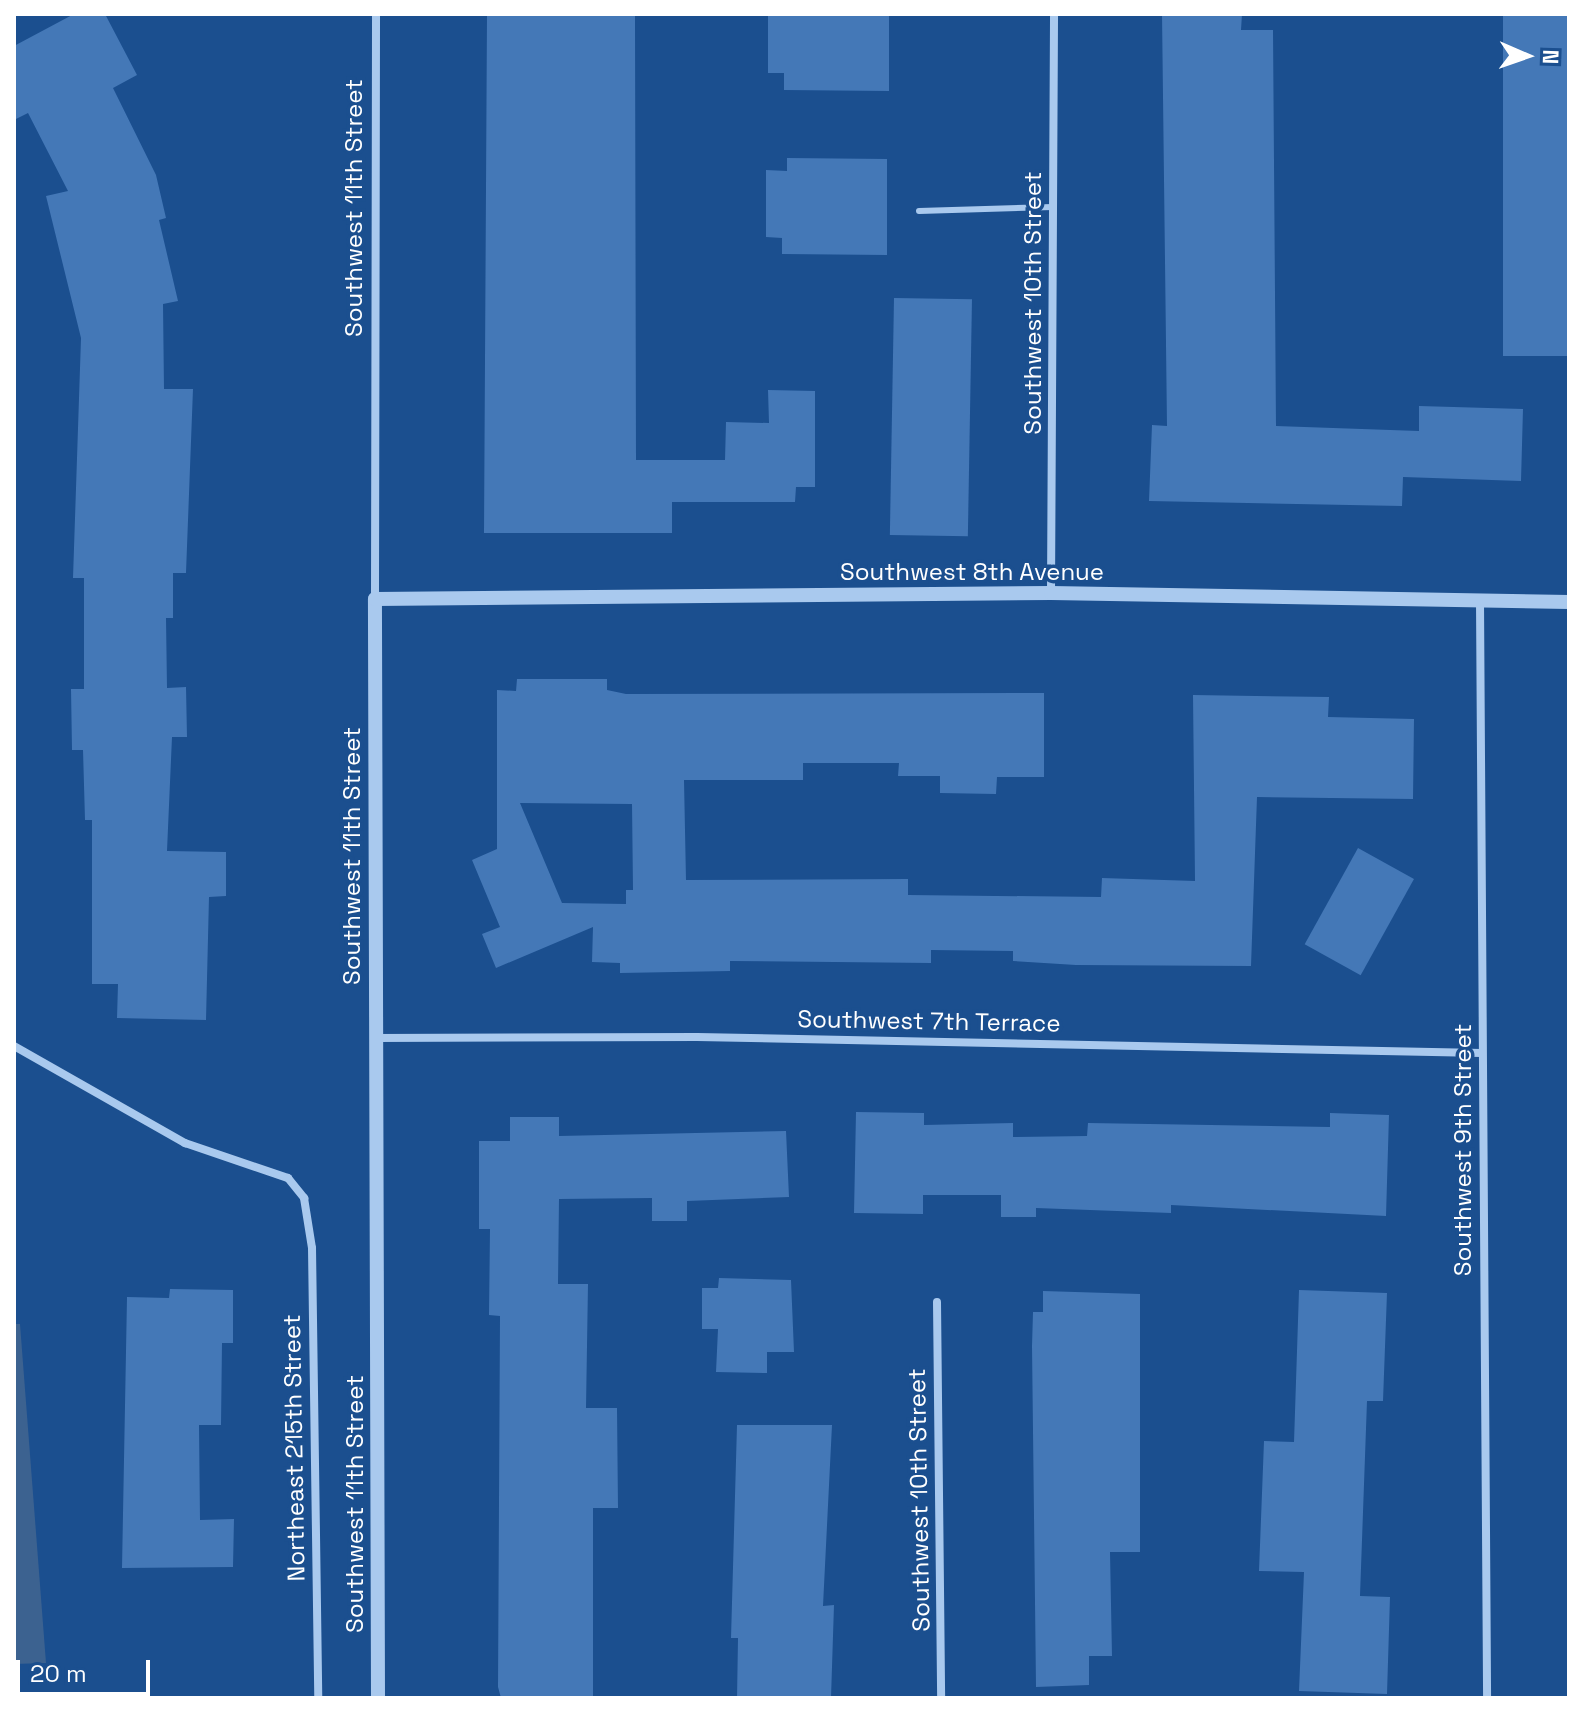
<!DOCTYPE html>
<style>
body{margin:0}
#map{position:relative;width:1583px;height:1712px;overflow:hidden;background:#1b4f8f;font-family:"Space Grotesk",sans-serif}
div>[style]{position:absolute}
.water>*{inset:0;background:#3c6290}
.building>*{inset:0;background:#4478b7;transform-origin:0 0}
.service>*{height:6px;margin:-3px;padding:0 3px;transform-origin:3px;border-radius:3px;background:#a9c9ee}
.minor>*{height:8px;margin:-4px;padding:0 4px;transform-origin:4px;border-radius:4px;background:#a9c9ee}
.tertiary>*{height:14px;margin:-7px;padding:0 7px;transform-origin:7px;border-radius:7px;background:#a9c9ee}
span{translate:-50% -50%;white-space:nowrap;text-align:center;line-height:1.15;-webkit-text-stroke:7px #1b4f8f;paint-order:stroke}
.street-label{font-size:24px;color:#fff}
.frame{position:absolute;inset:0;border:16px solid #fff;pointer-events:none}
.north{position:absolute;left:1487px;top:16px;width:80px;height:80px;-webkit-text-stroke:6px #1b4f8f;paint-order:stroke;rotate:92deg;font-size:22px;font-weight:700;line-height:32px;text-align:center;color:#fff}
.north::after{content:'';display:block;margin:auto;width:28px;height:36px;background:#fff;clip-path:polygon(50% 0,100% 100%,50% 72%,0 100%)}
.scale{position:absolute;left:16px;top:1660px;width:134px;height:36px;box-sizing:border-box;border:4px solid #fff;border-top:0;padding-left:10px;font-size:24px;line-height:28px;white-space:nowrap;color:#fff;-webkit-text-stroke:6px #1b4f8f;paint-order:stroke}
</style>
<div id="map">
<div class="water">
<i style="clip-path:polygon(14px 1324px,20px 1324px,46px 1663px,14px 1664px)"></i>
</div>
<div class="building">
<i style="clip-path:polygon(74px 14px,105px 14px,137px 75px,113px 88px,156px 175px,166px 218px,159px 220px,178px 301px,163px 304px,164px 389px,193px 389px,186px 573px,173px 573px,173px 618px,166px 618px,167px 688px,186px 687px,187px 737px,172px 737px,167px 851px,226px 852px,226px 896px,209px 897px,206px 1020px,117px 1018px,118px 984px,92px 984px,92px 820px,85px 820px,83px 750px,72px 750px,71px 689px,84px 689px,84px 578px,73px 578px,81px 338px,46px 196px,68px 191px,28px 113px,14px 120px,14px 46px)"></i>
<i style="clip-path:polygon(487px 14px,635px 14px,636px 460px,725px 460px,726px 422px,769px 423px,768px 390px,815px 391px,815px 487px,796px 487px,795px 502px,672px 502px,672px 533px,484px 533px)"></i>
<i style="clip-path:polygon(768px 14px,889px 14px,889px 91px,784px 90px,784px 73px,768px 73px)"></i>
<i style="clip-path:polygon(1162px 14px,1242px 14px,1241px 30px,1273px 30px,1276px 426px,1419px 431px,1419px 406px,1523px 409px,1521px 481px,1403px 477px,1402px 506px,1149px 501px,1152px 425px,1167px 426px)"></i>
<i style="left:1503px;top:14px;width:66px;height:342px"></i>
<i style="clip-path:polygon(787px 158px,887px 159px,887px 255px,782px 254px,782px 238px,766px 237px,766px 170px,787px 171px)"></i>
<i style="left:894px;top:298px;width:78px;height:237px;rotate:1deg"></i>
<i style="clip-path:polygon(evenodd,517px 679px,607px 679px,607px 690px,626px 694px,1044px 693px,1044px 777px,997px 777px,996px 794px,940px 793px,940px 776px,898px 776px,899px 763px,803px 763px,803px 780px,684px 780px,686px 880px,908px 879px,908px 895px,1101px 897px,1102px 878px,1195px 881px,1193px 695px,1329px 697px,1328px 717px,1414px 719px,1413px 799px,1257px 797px,1251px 966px,1076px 965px,1013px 961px,1013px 951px,931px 950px,931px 963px,730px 961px,730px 971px,620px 973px,620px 963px,592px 962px,593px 927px,496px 968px,482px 934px,500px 927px,472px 860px,497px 849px,497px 690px,516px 691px,517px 679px,520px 803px,632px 804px,633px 890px,626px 890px,626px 904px,562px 903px,520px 803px)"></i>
<i style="left:1358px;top:848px;width:64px;height:110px;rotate:29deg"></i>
<i style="clip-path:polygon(856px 1112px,924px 1113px,924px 1125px,1013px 1123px,1013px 1137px,1087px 1136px,1088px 1123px,1330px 1127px,1330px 1113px,1389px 1115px,1386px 1216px,1171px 1205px,1171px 1213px,1036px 1208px,1036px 1217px,1001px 1217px,1001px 1195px,923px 1195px,923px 1214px,854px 1213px)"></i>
<i style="clip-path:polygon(510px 1117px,559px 1117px,559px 1136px,786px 1131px,789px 1197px,687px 1201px,687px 1221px,652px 1221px,652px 1198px,559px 1199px,558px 1284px,588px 1284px,586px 1408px,617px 1408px,618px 1508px,593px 1508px,593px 1698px,501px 1698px,498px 1687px,500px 1316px,489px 1315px,490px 1229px,479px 1229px,479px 1141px,510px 1141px)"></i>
<i style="clip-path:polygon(719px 1278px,791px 1280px,794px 1352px,767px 1352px,767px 1373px,716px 1372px,718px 1329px,702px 1329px,702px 1288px,718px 1288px)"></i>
<i style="clip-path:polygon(170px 1289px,233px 1290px,233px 1343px,222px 1343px,221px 1425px,199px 1425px,200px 1520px,234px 1519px,233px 1567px,122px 1568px,127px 1297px,169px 1298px)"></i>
<i style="clip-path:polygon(1299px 1290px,1387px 1293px,1383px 1401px,1367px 1401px,1360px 1596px,1390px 1597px,1387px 1694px,1299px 1691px,1304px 1572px,1259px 1571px,1264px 1441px,1294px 1442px)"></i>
<i style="clip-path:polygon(1043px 1291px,1140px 1294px,1140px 1552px,1110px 1552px,1112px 1656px,1089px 1656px,1089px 1685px,1036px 1687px,1032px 1346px,1033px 1312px,1043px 1312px)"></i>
<i style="clip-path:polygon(737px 1425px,832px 1425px,823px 1606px,834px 1605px,831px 1698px,737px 1698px,738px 1638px,731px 1638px)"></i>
</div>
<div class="service">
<i style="left:919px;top:211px;width:134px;rotate:-1.7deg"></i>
</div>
<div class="minor">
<i style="left:1051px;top:593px;width:579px;rotate:-89.7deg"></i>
<i style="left:375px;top:599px;width:585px;rotate:-89.9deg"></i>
<i style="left:1480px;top:601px;width:1097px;rotate:89.63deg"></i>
<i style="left:375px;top:1038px;width:322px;rotate:-0.2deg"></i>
<i style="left:697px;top:1037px;width:785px;rotate:1.17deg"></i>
<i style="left:14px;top:1046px;width:197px;rotate:29.6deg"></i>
<i style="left:185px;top:1143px;width:109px;rotate:18.8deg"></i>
<i style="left:288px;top:1178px;width:26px;rotate:51deg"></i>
<i style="left:304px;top:1198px;width:51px;rotate:80.9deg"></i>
<i style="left:312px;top:1248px;width:450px;rotate:89.2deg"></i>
<i style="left:937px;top:1302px;width:396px;rotate:89.4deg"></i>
</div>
<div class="tertiary">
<i style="left:378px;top:1698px;width:1099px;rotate:-90.16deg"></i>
<i style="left:375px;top:599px;width:676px;rotate:-0.51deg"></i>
<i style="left:1051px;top:593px;width:518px;rotate:1deg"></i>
</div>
<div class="street-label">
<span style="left:354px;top:208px;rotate:-90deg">Southwest 11th Street</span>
<span style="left:1033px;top:303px;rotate:-90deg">Southwest 10th Street</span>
<span style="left:972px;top:572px">Southwest 8th Avenue</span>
<span style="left:352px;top:856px;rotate:-90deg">Southwest 11th Street</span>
<span style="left:929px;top:1021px;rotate:1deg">Southwest 7th Terrace</span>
<span style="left:1463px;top:1150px;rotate:-90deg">Southwest 9th Street</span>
<span style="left:294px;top:1448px;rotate:-91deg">Northeast 215th Street</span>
<span style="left:919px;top:1500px;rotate:-91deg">Southwest 10th Street</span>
<span style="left:355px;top:1504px;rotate:-90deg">Southwest 11th Street</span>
</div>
<div class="frame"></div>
<div class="north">N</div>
<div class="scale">20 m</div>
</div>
